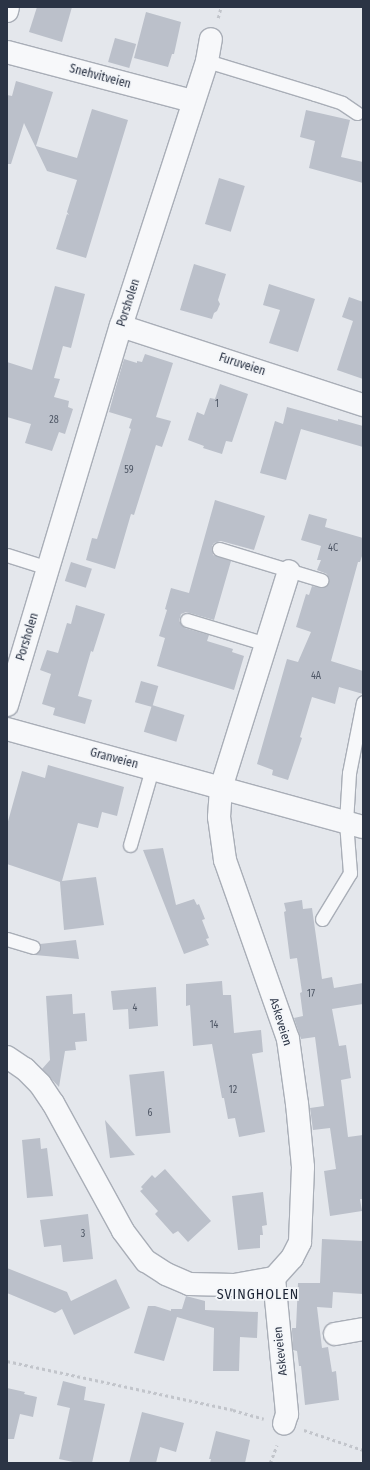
<!DOCTYPE html>
<style>
body{margin:0}
#map{position:relative;width:370px;height:1470px;overflow:hidden;background:#e4e7ec;font-family:"Fira Sans Condensed",sans-serif}
div>[style]{position:absolute}
.building>*{inset:0;background:#bbc0ca;transform-origin:0 0}
.path>*{height:2.5px;margin-top:-1.25px;transform-origin:0;background:repeating-linear-gradient(90deg,#c2c5cb 0 3px,transparent 0 6px)}
.roads{filter:drop-shadow(1px 0 #a9aeb7) drop-shadow(-1px 0 #a9aeb7) drop-shadow(0 1px #a9aeb7) drop-shadow(0 -1px #a9aeb7)}
.lane>*{height:13px;margin:-6.5px;padding:0 6.5px;transform-origin:6.5px;border-radius:6.5px;background:#f7f8fa}
.street>*{height:22px;margin:-11px;padding:0 11px;transform-origin:11px;border-radius:11px;background:#f7f8fa}
span{translate:-50% -50%;white-space:nowrap;text-align:center;line-height:1.15;-webkit-text-stroke:3.5px #f4f6f9;paint-order:stroke}
.number-label{font-size:10px;color:#4f5766}
.number-label span{-webkit-text-stroke-width:0}
.street-label{font-size:12px;color:#2b3445}
.quarter-label{font-size:14px;color:#1d2536;letter-spacing:1px}
.frame{position:absolute;inset:0;border:8px solid #2b3445;pointer-events:none}
</style>
<div id="map">
<div class="building">
<i style="clip-path:polygon(37px 7px,72px 7px,62px 42px,29px 32px)"></i>
<i style="clip-path:polygon(146px 12px,181px 22px,174px 54px,172px 54px,168px 67px,134px 58px)"></i>
<i style="left:115px;top:38px;width:22px;height:25px;rotate:16deg"></i>
<i style="clip-path:polygon(16px 81px,53px 92px,36px 146px,77px 158px,92px 109px,128px 120px,86px 258px,56px 249px,67px 214px,69px 215px,67px 212px,77px 180px,47px 171px,24px 123px,11px 164px,7px 164px,7px 95px,12px 96px)"></i>
<i style="clip-path:polygon(306px 110px,350px 120px,341px 157px,363px 162px,363px 183px,309px 168px,315px 141px,300px 137px)"></i>
<i style="left:219px;top:178px;width:27px;height:48px;rotate:17deg"></i>
<i style="clip-path:polygon(194px 264px,226px 274px,218px 300px,220px 304px,217px 311px,214px 313px,212px 319px,180px 310px)"></i>
<i style="clip-path:polygon(269px 284px,315px 299px,298px 352px,269px 343px,280px 310px,263px 305px)"></i>
<i style="clip-path:polygon(55px 286px,85px 294px,71px 348px,63px 346px,54px 378px,60px 379px,54px 397px,69px 401px,68px 407px,73px 409px,65px 434px,59px 432px,52px 451px,25px 443px,31px 424px,7px 417px,7px 362px,32px 370px)"></i>
<i style="clip-path:polygon(349px 297px,363px 302px,363px 379px,337px 370px,353px 321px,342px 317px)"></i>
<i style="clip-path:polygon(145px 354px,173px 363px,156px 417px,171px 421px,162px 447px,156px 445px,134px 515px,131px 514px,115px 569px,86px 560px,92px 538px,97px 539px,131px 429px,129px 428px,132px 419px,109px 412px,115px 390px,124px 359px,137px 363px,137px 361px,142px 362px)"></i>
<i style="clip-path:polygon(220px 384px,248px 394px,232px 442px,226px 441px,222px 454px,203px 448px,204px 446px,188px 440px,197px 412px,204px 415px,210px 398px,215px 399px)"></i>
<i style="clip-path:polygon(287px 407px,338px 421px,338px 419px,363px 426px,363px 447px,301px 429px,286px 480px,260px 473px,275px 421px,283px 424px)"></i>
<i style="clip-path:polygon(215px 500px,265px 516px,254px 550px,221px 541px,214px 543px,212px 546px,213px 555px,231px 561px,214px 620px,186px 612px,181px 614px,179px 621px,185px 628px,209px 635px,207px 641px,233px 649px,232px 652px,244px 656px,234px 690px,157px 666px,165px 638px,159px 636px,167px 610px,165px 609px,171px 588px,189px 593px)"></i>
<i style="clip-path:polygon(309px 514px,327px 519px,325px 527px,363px 538px,363px 553px,360px 562px,358px 562px,331px 661px,363px 671px,363px 694px,339px 687px,335px 704px,312px 697px,300px 737px,302px 738px,288px 780px,272px 775px,273px 770px,257px 764px,287px 659px,298px 662px,311px 632px,296px 627px,306px 594px,309px 595px,312px 586px,322px 588px,329px 582px,327px 574px,317px 570px,321px 560px,317px 560px,321px 546px,301px 540px)"></i>
<i style="left:71px;top:562px;width:22px;height:20px;rotate:18deg"></i>
<i style="clip-path:polygon(76px 605px,105px 614px,93px 652px,91px 651px,78px 696px,92px 700px,85px 724px,53px 715px,55px 708px,42px 704px,51px 674px,40px 670px,47px 650px,58px 653px,67px 623px,71px 624px)"></i>
<i style="left:141px;top:681px;width:18px;height:22px;rotate:16deg"></i>
<i style="left:152px;top:705px;width:34px;height:28px;rotate:17deg"></i>
<i style="clip-path:polygon(48px 765px,124px 787px,117px 816px,102px 812px,98px 828px,78px 823px,62px 881px,96px 877px,104px 925px,64px 930px,60px 882px,7px 864px,7px 825px,22px 771px,45px 778px)"></i>
<i style="clip-path:polygon(163px 848px,176px 905px,194px 899px,197px 905px,199px 904px,205px 919px,202px 920px,209px 938px,206px 939px,209px 945px,184px 954px,143px 850px)"></i>
<i style="clip-path:polygon(302px 900px,303px 909px,312px 908px,322px 979px,332px 977px,334px 988px,363px 983px,363px 1004px,332px 1009px,339px 1046px,346px 1045px,351px 1078px,341px 1080px,348px 1137px,363px 1135px,363px 1199px,360px 1199px,362px 1211px,330px 1216px,324px 1171px,336px 1169px,330px 1128px,313px 1130px,310px 1108px,324px 1106px,315px 1037px,301px 1039px,294px 1018px,303px 1016px,300px 993px,302px 992px,297px 958px,290px 959px,284px 912px,286px 911px,284px 903px)"></i>
<i style="clip-path:polygon(76px 940px,79px 959px,35px 955px,40px 950px,40px 944px)"></i>
<i style="clip-path:polygon(222px 981px,223px 995px,231px 995px,234px 1033px,261px 1030px,263px 1052px,252px 1054px,265px 1132px,239px 1137px,235px 1118px,228px 1119px,224px 1098px,222px 1098px,212px 1044px,193px 1046px,190px 1005px,186px 1006px,186px 984px)"></i>
<i style="clip-path:polygon(156px 987px,158px 1026px,129px 1029px,128px 1009px,113px 1010px,111px 991px)"></i>
<i style="clip-path:polygon(72px 994px,73px 1014px,85px 1013px,87px 1041px,75px 1042px,76px 1050px,65px 1051px,59px 1087px,42px 1069px,50px 1060px,46px 996px)"></i>
<i style="left:164px;top:1071px;width:62px;height:35px;rotate:84deg"></i>
<i style="clip-path:polygon(105px 1120px,135px 1155px,110px 1158px)"></i>
<i style="clip-path:polygon(40px 1138px,41px 1149px,47px 1148px,53px 1196px,27px 1198px,22px 1140px)"></i>
<i style="clip-path:polygon(165px 1169px,211px 1221px,188px 1242px,178px 1231px,173px 1234px,155px 1214px,158px 1211px,140px 1191px,143px 1189px,141px 1187px,152px 1175px,155px 1178px)"></i>
<i style="clip-path:polygon(263px 1192px,267px 1225px,262px 1226px,263px 1235px,260px 1235px,260px 1248px,238px 1250px,232px 1196px)"></i>
<i style="clip-path:polygon(88px 1214px,93px 1259px,63px 1262px,61px 1245px,44px 1247px,40px 1220px)"></i>
<i style="clip-path:polygon(322px 1239px,363px 1241px,363px 1294px,333px 1292px,332px 1308px,317px 1307px,322px 1348px,328px 1347px,332px 1372px,336px 1371px,339px 1400px,305px 1405px,301px 1366px,299px 1366px,297px 1351px,293px 1350px,292px 1331px,292px 1328px,296px 1328px,298px 1283px,320px 1283px)"></i>
<i style="clip-path:polygon(7px 1268px,67px 1292px,71px 1301px,116px 1279px,130px 1308px,74px 1335px,62px 1309px,55px 1313px,7px 1293px)"></i>
<i style="clip-path:polygon(186px 1296px,205px 1301px,205px 1310px,258px 1312px,257px 1338px,240px 1337px,239px 1371px,213px 1371px,214px 1328px,177px 1317px,164px 1361px,134px 1353px,148px 1306px,155px 1306px,171px 1311px,171px 1309px,182px 1309px)"></i>
<i style="clip-path:polygon(63px 1381px,86px 1387px,84px 1400px,105px 1404px,92px 1463px,78px 1463px,59px 1459px,70px 1408px,57px 1405px)"></i>
<i style="clip-path:polygon(7px 1388px,25px 1392px,24px 1394px,37px 1397px,33px 1417px,20px 1414px,14px 1439px,7px 1439px)"></i>
<i style="clip-path:polygon(142px 1412px,184px 1423px,176px 1452px,160px 1447px,156px 1463px,129px 1463px)"></i>
<i style="clip-path:polygon(216px 1431px,250px 1440px,245px 1463px,210px 1463px,211px 1459px,209px 1459px)"></i>
</div>
<div class="path">
<i style="left:218px;top:18px;width:11px;rotate:-75deg"></i>
<i style="left:7px;top:1361px;width:231px;rotate:12.2deg"></i>
<i style="left:233px;top:1410px;width:32px;rotate:16deg"></i>
<i style="left:304px;top:1430px;width:62px;rotate:18.7deg"></i>
<i style="left:270px;top:1463px;width:19px;rotate:-69deg"></i>
</div>
<div class="roads">
<div class="lane">
<i style="left:207px;top:61px;width:113px;rotate:17deg"></i>
<i style="left:315px;top:94px;width:28px;rotate:18deg"></i>
<i style="left:342px;top:103px;width:18px;rotate:34deg"></i>
<i style="left:219px;top:549px;width:107px;rotate:16.9deg"></i>
<i style="left:7px;top:555px;width:43px;rotate:17.6deg"></i>
<i style="left:187px;top:620px;width:83px;rotate:16.9deg"></i>
<i style="left:130px;top:845px;width:79px;rotate:-73.9deg"></i>
<i style="left:322px;top:919px;width:54px;rotate:-58.7deg"></i>
<i style="left:350px;top:873px;width:51px;rotate:-94.5deg"></i>
<i style="left:346px;top:822px;width:49px;rotate:-86.5deg"></i>
<i style="left:349px;top:773px;width:72px;rotate:-78.8deg"></i>
<i style="left:7px;top:939px;width:27px;rotate:17deg"></i>
</div>
<div class="street">
<i style="left:7px;top:11px;width:4px;rotate:-76deg"></i>
<i style="left:7px;top:52px;width:192px;rotate:14.8deg"></i>
<i style="left:121px;top:326px;width:255px;rotate:18.1deg"></i>
<i style="left:7px;top:705px;width:396px;rotate:-73.3deg"></i>
<i style="left:121px;top:326px;width:279px;rotate:-72deg"></i>
<i style="left:207px;top:61px;width:22px;rotate:-80deg"></i>
<i style="left:7px;top:729px;width:369px;rotate:15.4deg"></i>
<i style="left:7px;top:1057px;width:22px;rotate:34deg"></i>
<i style="left:25px;top:1069px;width:21px;rotate:45deg"></i>
<i style="left:40px;top:1084px;width:23px;rotate:56deg"></i>
<i style="left:53px;top:1103px;width:146px;rotate:61.3deg"></i>
<i style="left:123px;top:1231px;width:38px;rotate:53deg"></i>
<i style="left:146px;top:1261px;width:24px;rotate:33deg"></i>
<i style="left:166px;top:1274px;width:25px;rotate:23deg"></i>
<i style="left:189px;top:1284px;width:45px;rotate:1.3deg"></i>
<i style="left:234px;top:1285px;width:41px;rotate:-9.9deg"></i>
<i style="left:274px;top:1278px;width:27px;rotate:-48deg"></i>
<i style="left:292px;top:1258px;width:18px;rotate:-63deg"></i>
<i style="left:300px;top:1242px;width:75px;rotate:-87.7deg"></i>
<i style="left:303px;top:1167px;width:63px;rotate:-95.4deg"></i>
<i style="left:297px;top:1104px;width:66px;rotate:-97.9deg"></i>
<i style="left:288px;top:1039px;width:190px;rotate:-109.4deg"></i>
<i style="left:225px;top:860px;width:43px;rotate:-97.9deg"></i>
<i style="left:219px;top:817px;width:29px;rotate:-86deg"></i>
<i style="left:221px;top:788px;width:227px;rotate:-72.6deg"></i>
<i style="left:274px;top:1278px;width:137px;rotate:84.5deg"></i>
<i style="left:287px;top:1414px;width:10px;rotate:107deg"></i>
<i style="left:335px;top:1334px;width:28px;rotate:-10deg"></i>
</div>
</div>
<div class="number-label">
<span style="left:217px;top:405px">1</span>
<span style="left:54px;top:421px">28</span>
<span style="left:129px;top:471px">59</span>
<span style="left:333px;top:549px">4C</span>
<span style="left:316px;top:677px">4A</span>
<span style="left:311px;top:995px">17</span>
<span style="left:135px;top:1009px">4</span>
<span style="left:214px;top:1026px">14</span>
<span style="left:233px;top:1091px">12</span>
<span style="left:150px;top:1114px">6</span>
<span style="left:83px;top:1235px">3</span>
</div>
<div class="street-label">
<span style="left:100px;top:77px;rotate:15deg">Snehvitveien</span>
<span style="left:129px;top:303px;rotate:-72deg">Porsholen</span>
<span style="left:242px;top:365px;rotate:18deg">Furuveien</span>
<span style="left:28px;top:637px;rotate:-73deg">Porsholen</span>
<span style="left:114px;top:759px;rotate:15deg">Granveien</span>
<span style="left:280px;top:1022px;rotate:73deg">Askeveien</span>
<span style="left:281px;top:1351px;rotate:-96deg">Askeveien</span>
</div>
<div class="quarter-label">
<span style="left:258px;top:1295px">SVINGHOLEN</span>
</div>
<div class="frame"></div>
</div>
